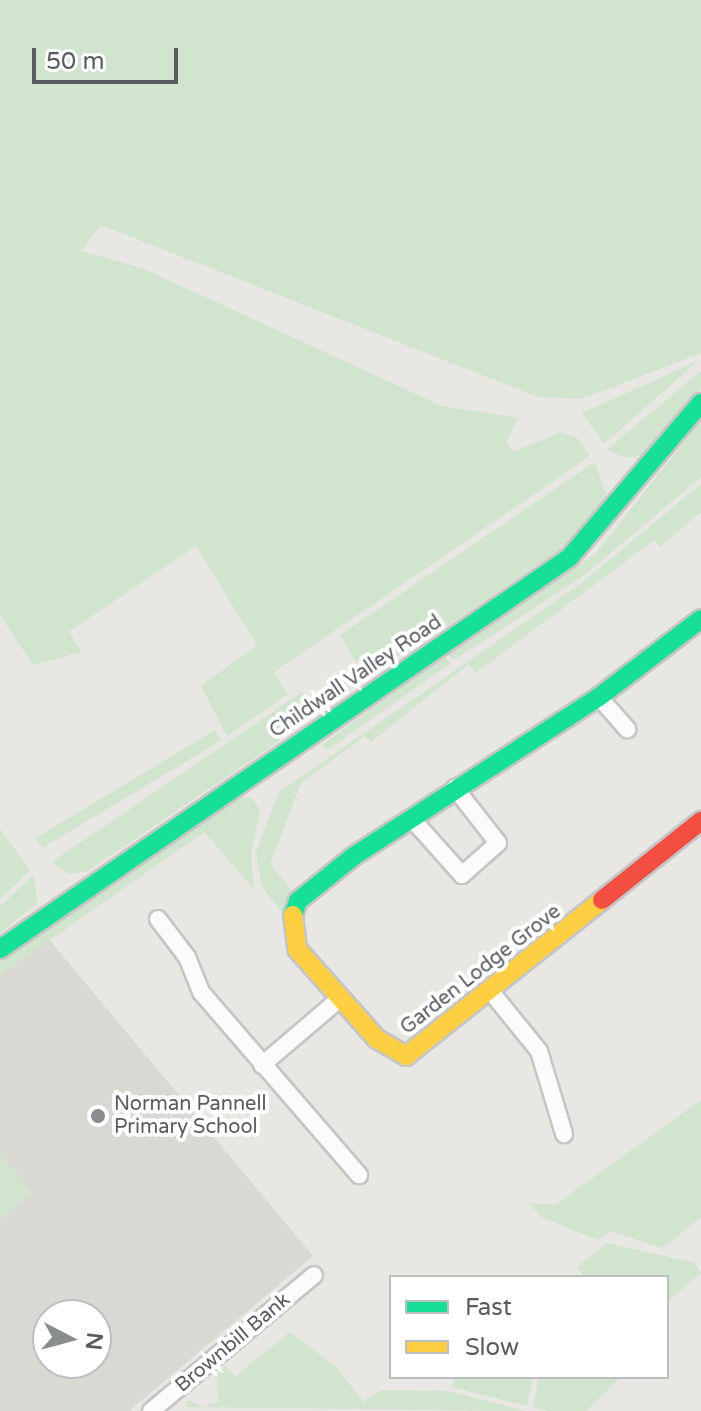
<!DOCTYPE html>
<style>
body{margin:0}
#map{position:relative;width:701px;height:1411px;overflow:hidden;background:#e8e7e3;font-family:"Varela Round",sans-serif}
div>[style]{position:absolute}
.education>*{inset:0;background:#dad8d2}
.green>*{inset:0;background:#d0e4ce;transform-origin:0 0}
.roads{filter:drop-shadow(2px 0 #c5c5c5) drop-shadow(-2px 0 #c5c5c5) drop-shadow(0 2px #c5c5c5) drop-shadow(0 -2px #c5c5c5)}
.street>*{height:16px;margin:-8px;padding:0 8px;transform-origin:8px;border-radius:8px;background:#fcfbfb}
.fast>*{height:18px;margin:-9px;padding:0 9px;transform-origin:9px;border-radius:9px;background:#16e098}
.slow>*{height:18px;margin:-9px;padding:0 9px;transform-origin:9px;border-radius:9px;background:#ffcf43}
.jam>*{height:18px;margin:-9px;padding:0 9px;transform-origin:9px;border-radius:9px;background:#f24e42}
.dots>*{width:22px;height:22px;translate:-50% -50%;box-sizing:border-box;border:4px solid #fff;border-radius:50%}
span{translate:-50% -50%;white-space:nowrap;text-align:center;line-height:1.15;-webkit-text-stroke:8px #fff;paint-order:stroke}
.street-label{font-size:20px;color:#585c60}
.poi-label{font-size:20px;color:#585c60}
.left{translate:0 -50%;text-align:left}
.legend{position:absolute;left:389px;top:1275px;width:280px;height:104px;box-sizing:border-box;background:#fff;border:2px solid #bcbebf;margin:0;padding:10px 14px;list-style:none;font-size:24px;color:#585c60}
.legend li{display:flex;align-items:center;gap:16px;height:40px}
.legend b{width:40px;border:2px solid #bcbebf}
.north{position:absolute;left:32px;top:1299px;width:80px;height:80px;box-sizing:border-box;background:#fff;border:2px solid #bcbebf;border-radius:50%;rotate:96deg;font-size:22px;font-weight:700;line-height:32px;text-align:center;color:#585c60}
.north::after{content:'';display:block;margin:auto;width:28px;height:36px;background:#8a8d8e;clip-path:polygon(50% 0,100% 100%,50% 72%,0 100%)}
.scale{position:absolute;left:32px;top:48px;width:146px;height:36px;box-sizing:border-box;border:4px solid #585c60;border-top:0;padding-left:10px;font-size:24px;line-height:28px;white-space:nowrap;color:#585c60;-webkit-text-stroke:6px #fff;paint-order:stroke}
</style>
<div id="map">
<div class="education">
<i style="clip-path:polygon(evenodd,47px 937px,313px 1256px,129px 1411px,0 1411px,0 975px,47px 937px,48px 1315px,96px 1315px,96px 1363px,48px 1363px,48px 1315px)"></i>
</div>
<div class="green">
<i style="clip-path:polygon(0 0,701px 0,701px 353px,582px 399px,538px 397px,101px 225px,81px 251px,142px 268px,442px 406px,518px 418px,506px 443px,513px 452px,561px 432px,576px 437px,590px 456px,274px 672px,288px 694px,227px 736px,201px 686px,257px 645px,196px 546px,69px 631px,81px 652px,33px 665px,0 615px)"></i>
<i style="clip-path:polygon(698px 361px,604px 444px,582px 413px)"></i>
<i style="clip-path:polygon(701px 371px,701px 388px,645px 455px,625px 458px,607px 449px)"></i>
<i style="clip-path:polygon(701px 421px,701px 477px,582px 577px,454px 660px,447px 654px,596px 553px)"></i>
<i style="clip-path:polygon(595px 462px,607px 498px,562px 548px,405px 655px,355px 661px,340px 635px)"></i>
<i style="clip-path:polygon(701px 484px,701px 512px,660px 547px,654px 540px,476px 673px,469px 664px,371px 742px,365px 736px,301px 783px,270px 864px,294px 893px,281px 912px,261px 885px,256px 852px,279px 792px,583px 582px)"></i>
<i style="clip-path:polygon(444px 656px,451px 663px,327px 750px,322px 745px)"></i>
<i style="clip-path:polygon(302px 692px,312px 709px,275px 744px,88px 871px,68px 874px,52px 862px)"></i>
<i style="left:215px;top:730px;width:12px;height:209px;rotate:59deg"></i>
<i style="clip-path:polygon(238px 797px,252px 798px,260px 810px,251px 854px,254px 889px,204px 832px,0 975px,0 962px,35px 936px)"></i>
<i style="clip-path:polygon(0 829px,30px 870px,0 899px)"></i>
<i style="clip-path:polygon(34px 875px,37px 903px,0 933px,0 906px)"></i>
<i style="clip-path:polygon(701px 1100px,701px 1217px,662px 1248px,610px 1231px,598px 1240px,541px 1217px,529px 1203px,555px 1205px)"></i>
<i style="clip-path:polygon(1px 1155px,32px 1192px,0 1219px,0 1156px)"></i>
<i style="clip-path:polygon(607px 1243px,695px 1263px,701px 1273px,667px 1302px,667px 1277px,585px 1277px,577px 1267px)"></i>
<i style="clip-path:polygon(290px 1332px,336px 1367px,364px 1402px,381px 1390px,447px 1391px,526px 1411px,186px 1407px,188px 1400px,203px 1407px,219px 1401px,216px 1375px,225px 1366px,235px 1377px)"></i>
<i style="clip-path:polygon(455px 1377px,533px 1377px,527px 1406px,452px 1387px)"></i>
<i style="clip-path:polygon(539px 1377px,621px 1377px,586px 1411px,549px 1411px,533px 1407px)"></i>
</div>
<div class="roads">
<div class="street">
<i style="left:599px;top:697px;width:43px;rotate:48.8deg"></i>
<i style="left:412px;top:819px;width:75px;rotate:48.2deg"></i>
<i style="left:462px;top:875px;width:48px;rotate:-41.6deg"></i>
<i style="left:498px;top:843px;width:70px;rotate:-128deg"></i>
<i style="left:158px;top:919px;width:48px;rotate:52.7deg"></i>
<i style="left:187px;top:957px;width:38px;rotate:68deg"></i>
<i style="left:201px;top:992px;width:242px;rotate:49.2deg"></i>
<i style="left:492px;top:993px;width:75px;rotate:51deg"></i>
<i style="left:539px;top:1051px;width:87px;rotate:73.2deg"></i>
<i style="left:262px;top:1065px;width:100px;rotate:-40.5deg"></i>
<i style="left:151px;top:1411px;width:212px;rotate:-39.8deg"></i>
</div>
<div class="fast">
<i style="left:293px;top:915px;width:15px;rotate:-70deg"></i>
<i style="left:298px;top:901px;width:72px;rotate:-38.8deg"></i>
<i style="left:354px;top:856px;width:292px;rotate:-33deg"></i>
<i style="left:599px;top:697px;width:128px;rotate:-37.4deg"></i>
<i style="left:0;top:949px;width:690px;rotate:-34.5deg"></i>
<i style="left:569px;top:558px;width:204px;rotate:-49.6deg"></i>
</div>
<div class="slow">
<i style="left:293px;top:915px;width:34px;rotate:83deg"></i>
<i style="left:297px;top:949px;width:120px;rotate:48.4deg"></i>
<i style="left:377px;top:1039px;width:34px;rotate:30deg"></i>
<i style="left:406px;top:1056px;width:251px;rotate:-38.5deg"></i>
</div>
<div class="jam">
<i style="left:602px;top:900px;width:127px;rotate:-38.6deg"></i>
</div>
</div>
<div class="dots">
<i style="left:98px;top:1116px;background:#8a8d8e"></i>
</div>
<div class="street-label">
<span style="left:356px;top:677px;rotate:-34deg">Childwall Valley Road</span>
<span style="left:481px;top:970px;rotate:-38deg">Garden Lodge Grove</span>
<span style="left:233px;top:1343px;rotate:-40deg">Brownbill Bank</span>
</div>
<div class="poi-label">
<span class="left" style="left:114px;top:1116px">Norman Pannell<br>Primary School</span>
</div>
<ul class="legend">
<li><b style="height:10px;background:#16e098"></b>Fast</li>
<li><b style="height:10px;background:#ffcf43"></b>Slow</li>
</ul>
<div class="north">N</div>
<div class="scale">50 m</div>
</div>
